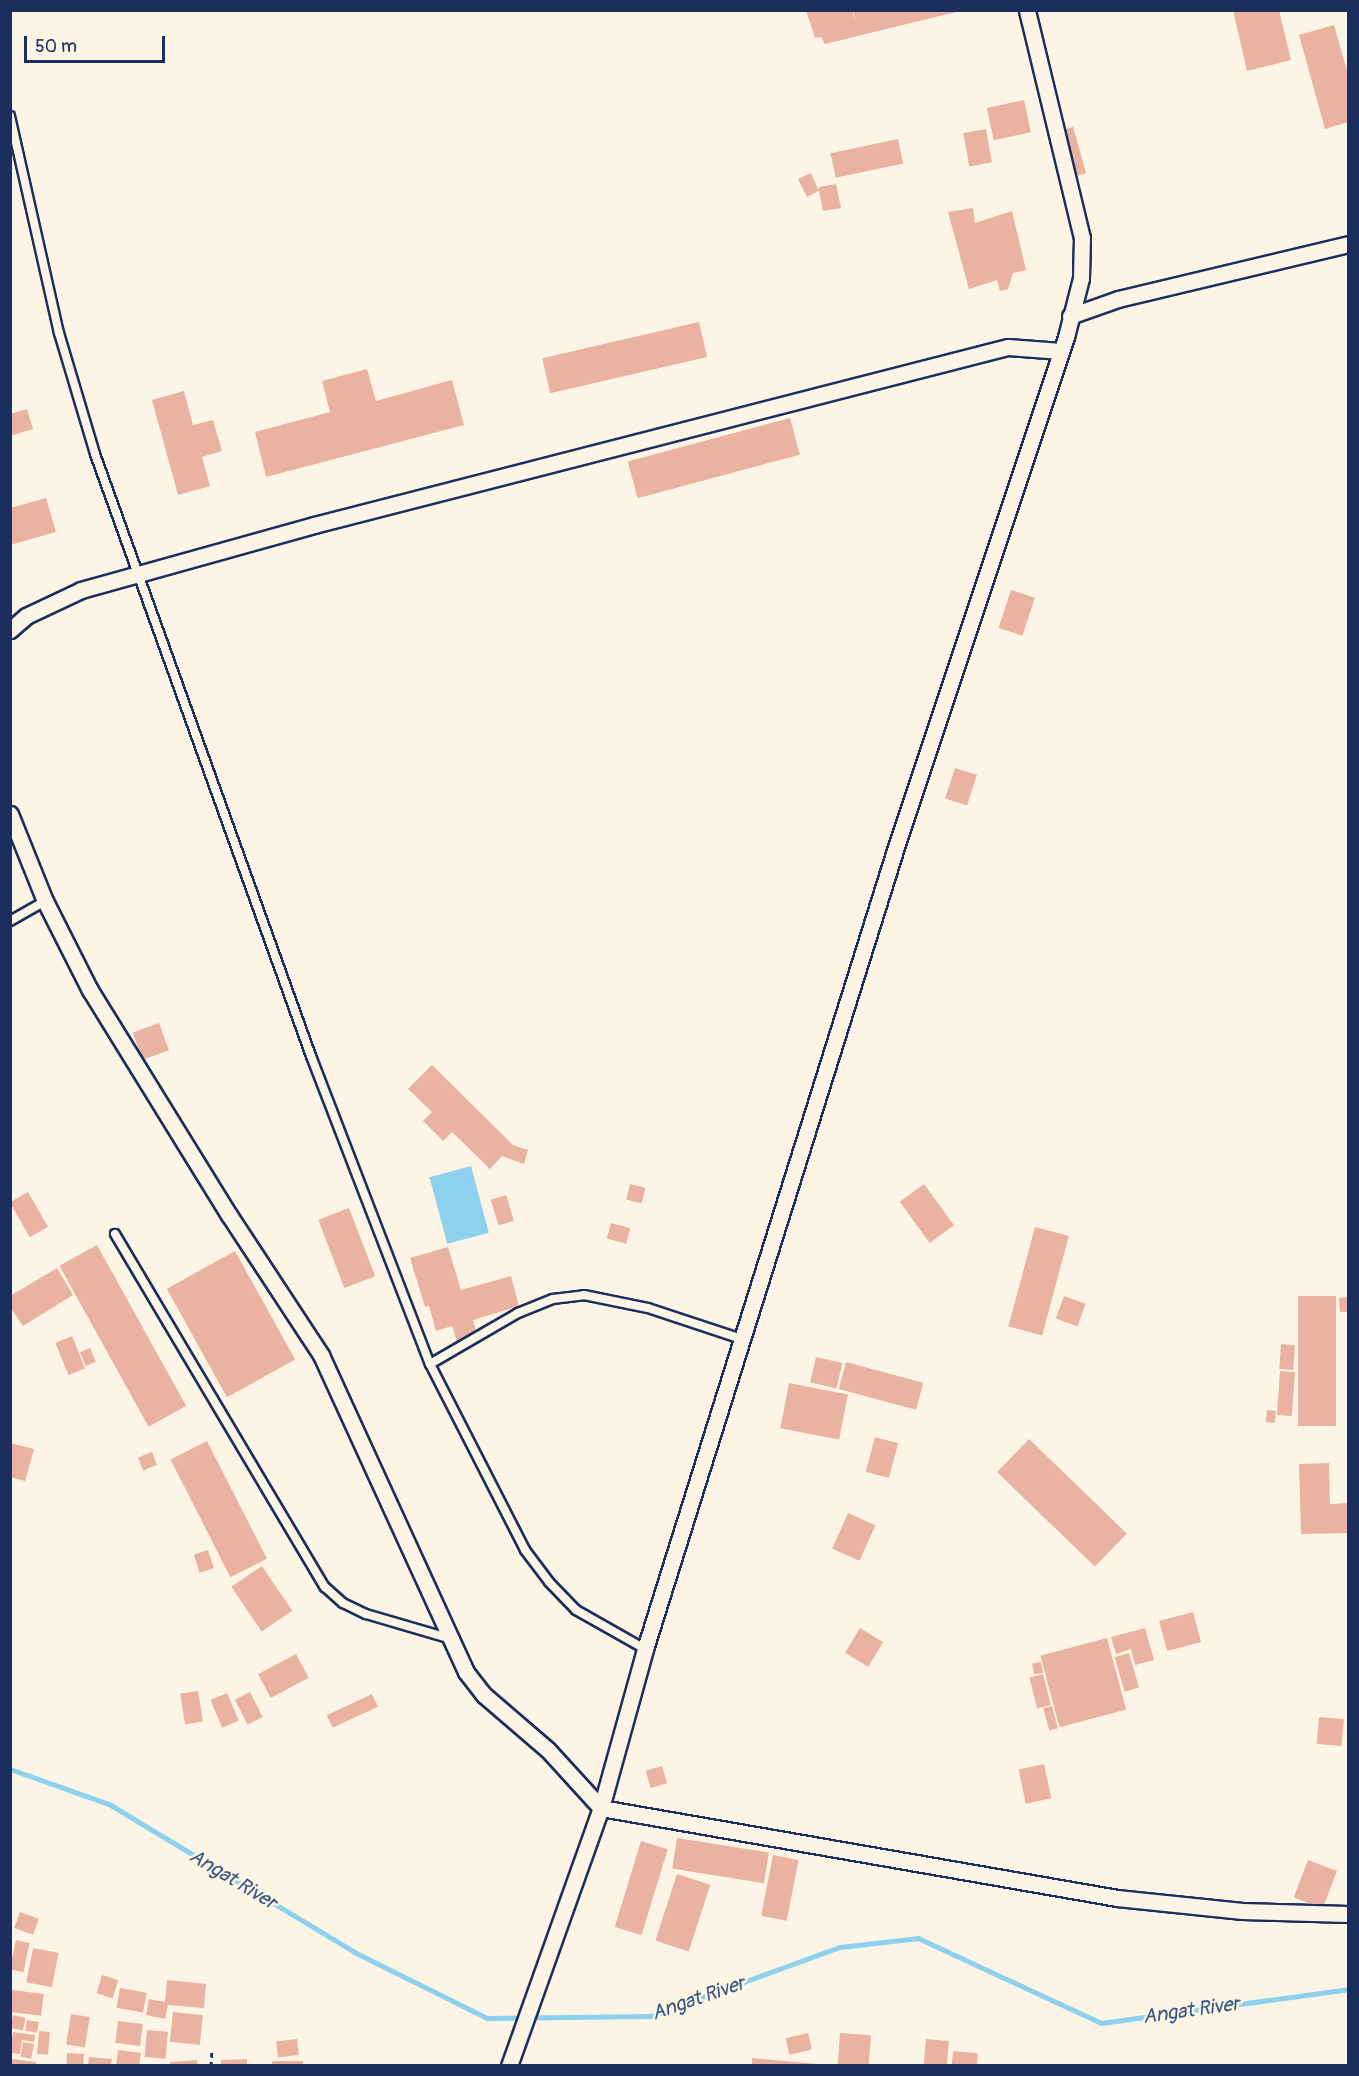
<!DOCTYPE html>
<style>
body{margin:0}
#map{position:relative;width:1359px;height:2076px;overflow:hidden;background:#fcf5e5;font-family:Pangolin,sans-serif}
div>[style]{position:absolute}
.water>*{inset:0;background:#8dd1ee;transform-origin:0 0}
.stream>*{height:5px;margin:-2.5px;padding:0 2.5px;transform-origin:2.5px;border-radius:2.5px;background:#8dd1ee}
.building>*{inset:0;background:#eab2a1;transform-origin:0 0}
.path>*{height:3px;margin-top:-1.5px;transform-origin:0;background:repeating-linear-gradient(90deg,#1b2f5e 0 4.5px,transparent 0 9px)}
.roads{filter:drop-shadow(2px 0 #1b2f5e) drop-shadow(-2px 0 #1b2f5e) drop-shadow(0 2px #1b2f5e) drop-shadow(0 -2px #1b2f5e)}
.lane>*{height:8px;margin:-4px;padding:0 4px;transform-origin:4px;border-radius:4px;background:#fcf5e5}
.street>*{height:15px;margin:-7.5px;padding:0 7.5px;transform-origin:7.5px;border-radius:7.5px;background:#fcf5e5}
span{translate:-50% -50%;white-space:nowrap;text-align:center;line-height:1.15;-webkit-text-stroke:5px #fcf5e5;paint-order:stroke}
.water-label{font-size:20px;color:#385882;font-style:italic}
.frame{position:absolute;inset:0;border:12px solid #1b2f5e;pointer-events:none}
.scale{position:absolute;left:24px;top:36px;width:141px;height:27px;box-sizing:border-box;border:3px solid #1b2f5e;border-top:0;padding-left:8px;font-size:18px;line-height:21px;white-space:nowrap;color:#1b2f5e;-webkit-text-stroke:4px #fcf5e5;paint-order:stroke}
</style>
<div id="map">
<div class="water">
<i style="left:471px;top:1166px;width:69px;height:43px;rotate:75deg"></i>
</div>
<div class="stream">
<i style="left:10px;top:1769px;width:105px;rotate:19.5deg"></i>
<i style="left:109px;top:1804px;width:286px;rotate:31.1deg"></i>
<i style="left:354px;top:1952px;width:148px;rotate:26.4deg"></i>
<i style="left:487px;top:2018px;width:163px;rotate:-0.7deg"></i>
<i style="left:650px;top:2016px;width:202px;rotate:-20deg"></i>
<i style="left:840px;top:1947px;width:79px;rotate:-6.6deg"></i>
<i style="left:918px;top:1938px;width:202px;rotate:24.9deg"></i>
<i style="left:1101px;top:2023px;width:249px;rotate:-7.8deg"></i>
</div>
<div class="building">
<i style="clip-path:polygon(806px 10px,852px 10px,856px 24px,853px 10px,960px 11px,825px 44px,821px 37px,815px 38px)"></i>
<i style="clip-path:polygon(1233px 10px,1279px 10px,1291px 60px,1247px 71px)"></i>
<i style="clip-path:polygon(1334px 25px,1348px 74px,1348px 122px,1325px 129px,1299px 35px)"></i>
<i style="left:1024px;top:100px;width:33px;height:38px;rotate:78deg"></i>
<i style="left:1073px;top:127px;width:48px;height:24px;rotate:74deg"></i>
<i style="left:986px;top:129px;width:34px;height:23px;rotate:80deg"></i>
<i style="left:898px;top:139px;width:25px;height:69px;rotate:78deg"></i>
<i style="clip-path:polygon(811px 173px,819px 191px,819px 187px,836px 184px,841px 208px,823px 211px,819px 191px,807px 197px,798px 179px)"></i>
<i style="clip-path:polygon(973px 208px,975px 223px,1012px 211px,1026px 270px,1013px 273px,1008px 289px,1000px 291px,997px 280px,969px 289px,948px 212px)"></i>
<i style="left:699px;top:322px;width:36px;height:161px;rotate:77deg"></i>
<i style="clip-path:polygon(367px 369px,376px 401px,452px 380px,464px 425px,266px 477px,255px 432px,330px 412px,322px 381px)"></i>
<i style="clip-path:polygon(184px 391px,193px 425px,213px 420px,222px 451px,202px 457px,210px 486px,178px 495px,152px 400px)"></i>
<i style="clip-path:polygon(27px 409px,33px 429px,10px 436px,10px 414px)"></i>
<i style="left:790px;top:418px;width:38px;height:168px;rotate:75deg"></i>
<i style="clip-path:polygon(46px 498px,56px 532px,10px 545px,10px 508px)"></i>
<i style="left:1011px;top:590px;width:25px;height:40px;rotate:18deg"></i>
<i style="left:955px;top:768px;width:23px;height:32px;rotate:18deg"></i>
<i style="left:159px;top:1023px;width:29px;height:28px;rotate:70deg"></i>
<i style="clip-path:polygon(432px 1065px,513px 1145px,528px 1150px,524px 1164px,502px 1156px,490px 1169px,452px 1132px,443px 1141px,423px 1121px,432px 1112px,408px 1089px)"></i>
<i style="left:630px;top:1184px;width:16px;height:16px;rotate:14deg"></i>
<i style="left:924px;top:1184px;width:51px;height:30px;rotate:54deg"></i>
<i style="left:28px;top:1192px;width:40px;height:21px;rotate:60deg"></i>
<i style="left:506px;top:1195px;width:27px;height:16px;rotate:73deg"></i>
<i style="left:349px;top:1208px;width:73px;height:33px;rotate:69deg"></i>
<i style="left:611px;top:1223px;width:20px;height:16px;rotate:15deg"></i>
<i style="left:1035px;top:1227px;width:35px;height:103px;rotate:15deg"></i>
<i style="left:97px;top:1245px;width:184px;height:43px;rotate:61deg"></i>
<i style="clip-path:polygon(448px 1247px,461px 1290px,511px 1276px,519px 1306px,473px 1320px,477px 1336px,457px 1342px,452px 1326px,436px 1331px,429px 1306px,425px 1307px,410px 1258px)"></i>
<i style="left:235px;top:1251px;width:124px;height:78px;rotate:61deg"></i>
<i style="clip-path:polygon(57px 1268px,73px 1295px,23px 1326px,10px 1307px,10px 1296px)"></i>
<i style="left:1064px;top:1296px;width:23px;height:24px;rotate:20deg"></i>
<i style="left:1298px;top:1296px;width:38px;height:130px"></i>
<i style="clip-path:polygon(1348px 1297px,1348px 1312px,1340px 1312px,1339px 1298px)"></i>
<i style="left:72px;top:1336px;width:35px;height:18px;rotate:68deg"></i>
<i style="left:1281px;top:1344px;width:14px;height:25px;rotate:4deg"></i>
<i style="left:90px;top:1348px;width:15px;height:11px;rotate:67deg"></i>
<i style="left:816px;top:1357px;width:27px;height:26px;rotate:13deg"></i>
<i style="left:846px;top:1362px;width:80px;height:28px;rotate:15deg"></i>
<i style="left:1280px;top:1371px;width:15px;height:44px;rotate:4deg"></i>
<i style="left:789px;top:1383px;width:60px;height:46px;rotate:11deg"></i>
<i style="left:1267px;top:1410px;width:9px;height:12px;rotate:6deg"></i>
<i style="left:875px;top:1437px;width:24px;height:36px;rotate:15deg"></i>
<i style="left:1029px;top:1439px;width:136px;height:46px;rotate:44deg"></i>
<i style="left:207px;top:1441px;width:132px;height:41px;rotate:63deg"></i>
<i style="clip-path:polygon(10px 1443px,34px 1449px,25px 1481px,10px 1477px)"></i>
<i style="left:152px;top:1452px;width:14px;height:15px;rotate:69deg"></i>
<i style="clip-path:polygon(1329px 1463px,1330px 1504px,1348px 1503px,1348px 1533px,1301px 1534px,1299px 1464px)"></i>
<i style="left:848px;top:1513px;width:30px;height:39px;rotate:24deg"></i>
<i style="left:208px;top:1550px;width:19px;height:15px;rotate:72deg"></i>
<i style="left:262px;top:1566px;width:54px;height:37px;rotate:56deg"></i>
<i style="left:1193px;top:1612px;width:31px;height:35px;rotate:75deg"></i>
<i style="left:860px;top:1628px;width:27px;height:29px;rotate:31deg"></i>
<i style="clip-path:polygon(1145px 1628px,1154px 1660px,1135px 1665px,1131px 1649px,1116px 1654px,1111px 1637px)"></i>
<i style="left:1107px;top:1638px;width:74px;height:69px;rotate:75deg"></i>
<i style="left:1129px;top:1653px;width:36px;height:15px;rotate:74deg"></i>
<i style="left:296px;top:1654px;width:27px;height:43px;rotate:62deg"></i>
<i style="left:1041px;top:1662px;width:11px;height:9px;rotate:80deg"></i>
<i style="left:1043px;top:1674px;width:32px;height:14px;rotate:76deg"></i>
<i style="left:198px;top:1691px;width:31px;height:18px;rotate:81deg"></i>
<i style="left:250px;top:1692px;width:28px;height:17px;rotate:63deg"></i>
<i style="left:227px;top:1693px;width:30px;height:18px;rotate:67deg"></i>
<i style="left:372px;top:1694px;width:14px;height:50px;rotate:65deg"></i>
<i style="left:1052px;top:1706px;width:23px;height:9px;rotate:75deg"></i>
<i style="left:1319px;top:1717px;width:25px;height:27px;rotate:5deg"></i>
<i style="left:1044px;top:1764px;width:35px;height:26px;rotate:78deg"></i>
<i style="left:662px;top:1766px;width:18px;height:17px;rotate:74deg"></i>
<i style="left:677px;top:1838px;width:93px;height:31px;rotate:9deg"></i>
<i style="left:641px;top:1841px;width:28px;height:90px;rotate:17deg"></i>
<i style="left:773px;top:1855px;width:26px;height:62px;rotate:11deg"></i>
<i style="left:1308px;top:1860px;width:31px;height:40px;rotate:21deg"></i>
<i style="left:677px;top:1874px;width:35px;height:70px;rotate:18deg"></i>
<i style="left:20px;top:1912px;width:20px;height:17px;rotate:20deg"></i>
<i style="left:16px;top:1940px;width:14px;height:30px;rotate:12deg"></i>
<i style="left:33px;top:1948px;width:26px;height:35px;rotate:11deg"></i>
<i style="left:102px;top:1975px;width:17px;height:19px;rotate:17deg"></i>
<i style="clip-path:polygon(167px 1980px,206px 1984px,204px 2008px,168px 2005px,165px 2019px,146px 2015px,149px 1999px,165px 2002px)"></i>
<i style="left:120px;top:1988px;width:27px;height:20px;rotate:10deg"></i>
<i style="left:12px;top:1990px;width:32px;height:22px;rotate:7deg"></i>
<i style="left:173px;top:2012px;width:30px;height:30px;rotate:6deg"></i>
<i style="left:71px;top:2014px;width:19px;height:31px;rotate:9deg"></i>
<i style="left:13px;top:2015px;width:13px;height:13px;rotate:13deg"></i>
<i style="left:27px;top:2020px;width:12px;height:11px;rotate:9deg"></i>
<i style="left:118px;top:2021px;width:25px;height:22px;rotate:7deg"></i>
<i style="left:147px;top:2030px;width:21px;height:27px;rotate:5deg"></i>
<i style="left:39px;top:2031px;width:11px;height:23px;rotate:5deg"></i>
<i style="clip-path:polygon(13px 2032px,35px 2035px,34px 2042px,22px 2040px,20px 2054px,10px 2053px)"></i>
<i style="left:808px;top:2033px;width:17px;height:23px;rotate:77deg"></i>
<i style="left:840px;top:2033px;width:31px;height:33px;rotate:4deg"></i>
<i style="left:297px;top:2039px;width:16px;height:21px;rotate:83deg"></i>
<i style="left:926px;top:2039px;width:23px;height:27px;rotate:5deg"></i>
<i style="left:23px;top:2042px;width:11px;height:15px;rotate:10deg"></i>
<i style="clip-path:polygon(118px 2050px,141px 2053px,139px 2066px,116px 2066px)"></i>
<i style="left:953px;top:2051px;width:25px;height:15px;rotate:5deg"></i>
<i style="left:67px;top:2053px;width:17px;height:13px;rotate:3deg"></i>
<i style="clip-path:polygon(89px 2057px,112px 2059px,111px 2066px,88px 2066px)"></i>
<i style="clip-path:polygon(752px 2058px,819px 2064px,819px 2066px,752px 2066px)"></i>
<i style="clip-path:polygon(12px 2059px,36px 2062px,36px 2066px,12px 2066px)"></i>
<i style="clip-path:polygon(247px 2059px,247px 2066px,221px 2066px,221px 2060px)"></i>
<i style="clip-path:polygon(197px 2060px,198px 2066px,170px 2066px,170px 2062px)"></i>
<i style="left:272px;top:2061px;width:31px;height:5px"></i>
</div>
<div class="path">
<i style="left:211px;top:2066px;width:17px;rotate:-87deg"></i>
</div>
<div class="roads">
<div class="lane">
<i style="left:10px;top:116px;width:222px;rotate:77.3deg"></i>
<i style="left:59px;top:333px;width:126px;rotate:73.4deg"></i>
<i style="left:95px;top:454px;width:640px;rotate:70.26deg"></i>
<i style="left:311px;top:1056px;width:330px;rotate:68.9deg"></i>
<i style="left:430px;top:1364px;width:209px;rotate:62.9deg"></i>
<i style="left:525px;top:1550px;width:40px;rotate:53deg"></i>
<i style="left:549px;top:1582px;width:39px;rotate:46deg"></i>
<i style="left:576px;top:1610px;width:79px;rotate:29.5deg"></i>
<i style="left:10px;top:921px;width:40px;rotate:-29.7deg"></i>
<i style="left:115px;top:1234px;width:411px;rotate:59.3deg"></i>
<i style="left:325px;top:1587px;width:24px;rotate:42deg"></i>
<i style="left:343px;top:1603px;width:25px;rotate:26deg"></i>
<i style="left:366px;top:1614px;width:85px;rotate:16.3deg"></i>
<i style="left:430px;top:1364px;width:102px;rotate:-30.1deg"></i>
<i style="left:518px;top:1313px;width:38px;rotate:-22deg"></i>
<i style="left:553px;top:1299px;width:31px;rotate:-7deg"></i>
<i style="left:584px;top:1295px;width:65px;rotate:11.5deg"></i>
<i style="left:648px;top:1308px;width:99px;rotate:18.3deg"></i>
</div>
<div class="street">
<i style="left:1070px;top:316px;width:51px;rotate:-19.5deg"></i>
<i style="left:1118px;top:299px;width:236px;rotate:-13.4deg"></i>
<i style="left:10px;top:630px;width:21px;rotate:-41deg"></i>
<i style="left:26px;top:616px;width:61px;rotate:-25.3deg"></i>
<i style="left:81px;top:590px;width:242px;rotate:-15.6deg"></i>
<i style="left:314px;top:525px;width:716px;rotate:-14.39deg"></i>
<i style="left:1008px;top:347px;width:53px;rotate:4.3deg"></i>
<i style="left:10px;top:814px;width:94px;rotate:68.1deg"></i>
<i style="left:45px;top:901px;width:100px;rotate:63.2deg"></i>
<i style="left:90px;top:990px;width:264px;rotate:58.3deg"></i>
<i style="left:229px;top:1215px;width:168px;rotate:56.7deg"></i>
<i style="left:321px;top:1355px;width:349px;rotate:65.4deg"></i>
<i style="left:466px;top:1672px;width:29px;rotate:52deg"></i>
<i style="left:484px;top:1695px;width:84px;rotate:40.7deg"></i>
<i style="left:548px;top:1750px;width:79px;rotate:47.6deg"></i>
<i style="left:601px;top:1808px;width:524px;rotate:9.89deg"></i>
<i style="left:1117px;top:1898px;width:126px;rotate:5.9deg"></i>
<i style="left:1242px;top:1911px;width:106px;rotate:1.6deg"></i>
<i style="left:509px;top:2066px;width:274px;rotate:-70.4deg"></i>
<i style="left:601px;top:1808px;width:165px;rotate:-74.5deg"></i>
<i style="left:645px;top:1649px;width:840px;rotate:-72.62deg"></i>
<i style="left:896px;top:847px;width:538px;rotate:-71.57deg"></i>
<i style="left:1066px;top:337px;width:61px;rotate:-75.7deg"></i>
<i style="left:1081px;top:278px;width:40px;rotate:-88.6deg"></i>
<i style="left:1082px;top:238px;width:235px;rotate:-103.6deg"></i>
</div>
</div>
<div class="water-label">
<span style="left:233px;top:1879px;rotate:31deg">Angat River</span>
<span style="left:698px;top:1998px;rotate:-19deg">Angat River</span>
<span style="left:1191px;top:2010px;rotate:-8deg">Angat River</span>
</div>
<div class="frame"></div>
<div class="scale">50 m</div>
</div>
